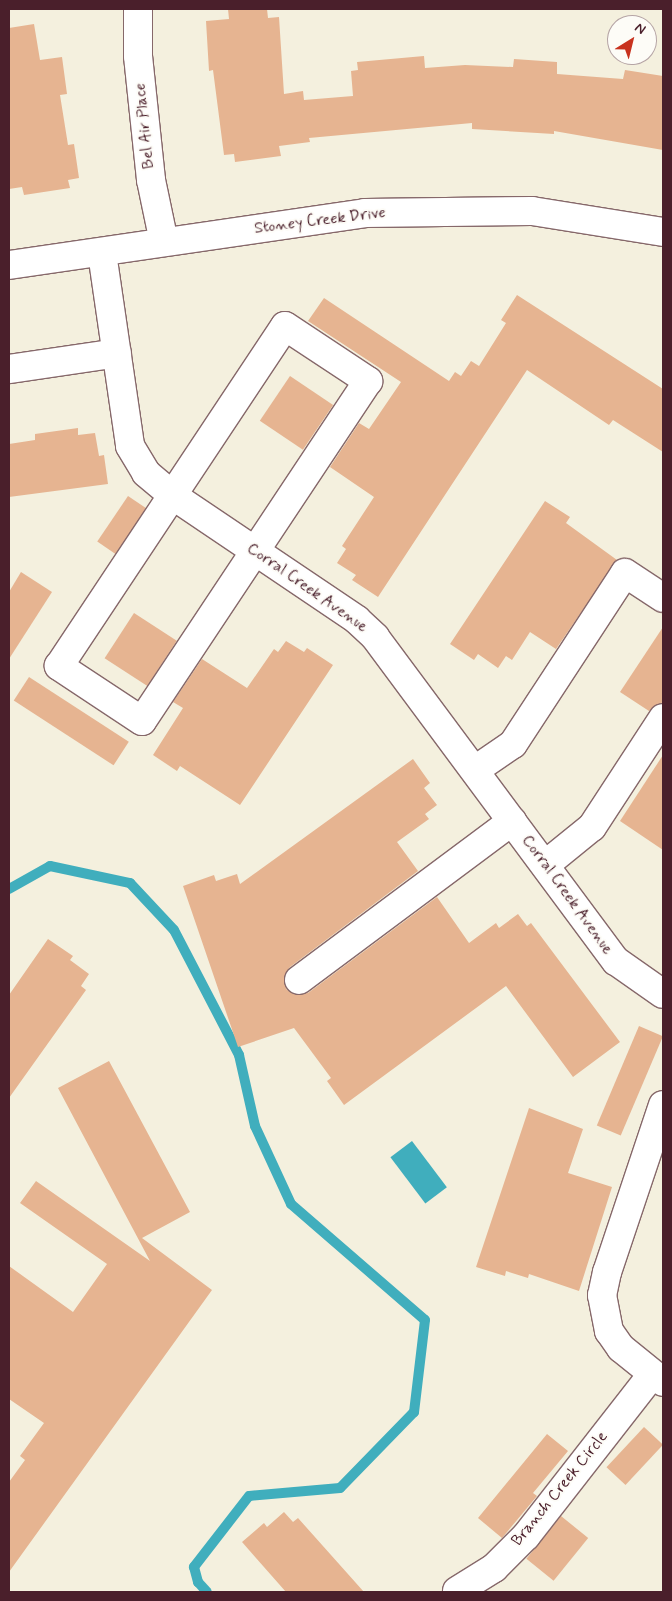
<!DOCTYPE html>
<style>
body{margin:0}
#map{position:relative;width:672px;height:1601px;overflow:hidden;background:#f4f0de;font-family:Mynerve,sans-serif}
div>[style]{position:absolute}
.water>*{inset:0;background:#40aebd;transform-origin:0 0}
.stream>*{height:10px;margin:-5px;padding:0 5px;transform-origin:5px;border-radius:5px;background:#40aebd}
.building>*{inset:0;background:#e6b491;transform-origin:0 0}
.roads{filter:drop-shadow(1px 0 #86686a) drop-shadow(-1px 0 #86686a) drop-shadow(0 1px #86686a) drop-shadow(0 -1px #86686a)}
.minor>*{height:28px;margin:-14px;padding:0 14px;transform-origin:14px;border-radius:14px;background:#fff}
span{translate:-50% -50%;white-space:nowrap;text-align:center;line-height:1.15;-webkit-text-stroke:4px #fdfcf7;paint-order:stroke}
.street-label{font-size:16px;color:#4a1f2b}
.frame{position:absolute;inset:0;border:10px solid #4a1f2b;pointer-events:none}
.north{position:absolute;left:607px;top:15px;width:50px;height:50px;box-sizing:border-box;background:#fdfcf7;border:1px solid #b5a4a5;border-radius:50%;rotate:36deg;font-size:14px;font-weight:700;line-height:20px;text-align:center;color:#4a1f2b}
.north::after{content:'';display:block;margin:auto;width:18px;height:22px;background:#c8321e;clip-path:polygon(50% 0,100% 100%,50% 72%,0 100%)}
</style>
<div id="map">
<div class="water">
<i style="left:412px;top:1141px;width:58px;height:27px;rotate:53deg"></i>
</div>
<div class="stream">
<i style="left:9px;top:889px;width:47px;rotate:-29.3deg"></i>
<i style="left:50px;top:866px;width:82px;rotate:12deg"></i>
<i style="left:130px;top:883px;width:64px;rotate:46.9deg"></i>
<i style="left:174px;top:930px;width:141px;rotate:62.5deg"></i>
<i style="left:239px;top:1055px;width:73px;rotate:77.3deg"></i>
<i style="left:255px;top:1126px;width:86px;rotate:65.2deg"></i>
<i style="left:291px;top:1204px;width:177px;rotate:40.9deg"></i>
<i style="left:425px;top:1320px;width:93px;rotate:96.8deg"></i>
<i style="left:414px;top:1412px;width:106px;rotate:134.2deg"></i>
<i style="left:340px;top:1488px;width:91px;rotate:175deg"></i>
<i style="left:249px;top:1496px;width:90px;rotate:127.8deg"></i>
<i style="left:194px;top:1567px;width:16px;rotate:75deg"></i>
<i style="left:198px;top:1582px;width:13px;rotate:48deg"></i>
</div>
<div class="building">
<i style="clip-path:polygon(228px 9px,267px 9px,268px 18px,279px 17px,284px 94px,303px 91px,304px 100px,353px 96px,351px 71px,358px 70px,357px 62px,424px 56px,425px 68px,465px 65px,513px 67px,514px 59px,557px 62px,557px 74px,623px 79px,625px 70px,663px 76px,663px 150px,554px 131px,554px 134px,472px 129px,472px 123px,309px 138px,310px 142px,279px 146px,281px 156px,235px 162px,234px 154px,224px 155px,213px 70px,209px 71px,206px 21px,229px 19px)"></i>
<i style="clip-path:polygon(34px 24px,40px 60px,62px 57px,67px 94px,60px 95px,68px 145px,74px 144px,79px 178px,68px 180px,70px 188px,24px 195px,22px 187px,9px 189px,9px 28px)"></i>
<i style="clip-path:polygon(517px 295px,663px 389px,663px 452px,613px 420px,609px 425px,527px 370px,378px 597px,352px 580px,356px 575px,337px 563px,346px 549px,342px 546px,374px 497px,330px 467px,359px 423px,369px 429px,401px 382px,308px 321px,324px 298px,449px 381px,455px 372px,461px 376px,471px 361px,479px 366px,506px 323px,501px 320px)"></i>
<i style="left:290px;top:376px;width:52px;height:54px;rotate:34deg"></i>
<i style="clip-path:polygon(78px 428px,78px 435px,95px 433px,99px 456px,104px 455px,108px 484px,9px 497px,9px 444px,35px 440px,35px 434px)"></i>
<i style="left:128px;top:496px;width:22px;height:55px;rotate:34deg"></i>
<i style="clip-path:polygon(545px 501px,570px 517px,566px 523px,617px 560px,556px 649px,530px 632px,512px 660px,506px 656px,498px 668px,478px 654px,474px 660px,450px 644px)"></i>
<i style="clip-path:polygon(21px 572px,52px 592px,9px 659px,9px 592px)"></i>
<i style="left:134px;top:613px;width:51px;height:54px;rotate:33deg"></i>
<i style="clip-path:polygon(663px 627px,663px 702px,649px 711px,620px 692px)"></i>
<i style="clip-path:polygon(286px 641px,304px 652px,307px 648px,333px 665px,240px 805px,180px 766px,177px 771px,153px 755px,183px 708px,173px 702px,202px 659px,247px 688px,274px 649px,278px 652px)"></i>
<i style="left:29px;top:677px;width:119px;height:28px;rotate:33deg"></i>
<i style="clip-path:polygon(663px 755px,663px 850px,620px 821px)"></i>
<i style="clip-path:polygon(413px 759px,430px 783px,424px 788px,437px 805px,425px 814px,429px 819px,397px 842px,418px 871px,290px 967px,285px 974px,286px 989px,293px 994px,308px 993px,437px 897px,469px 943px,496px 923px,499px 928px,518px 914px,527px 926px,531px 923px,620px 1042px,573px 1077px,506px 986px,344px 1105px,327px 1081px,331px 1078px,294px 1028px,238px 1047px,183px 886px,214px 875px,216px 881px,237px 874px,240px 884px)"></i>
<i style="clip-path:polygon(48px 939px,73px 956px,70px 960px,89px 974px,81px 986px,86px 990px,9px 1098px,9px 995px)"></i>
<i style="left:639px;top:1026px;width:26px;height:108px;rotate:23deg"></i>
<i style="clip-path:polygon(109px 1061px,190px 1212px,142px 1238px,212px 1290px,9px 1572px,9px 1482px,25px 1460px,20px 1456px,44px 1423px,9px 1399px,9px 1266px,73px 1312px,107px 1264px,20px 1203px,36px 1181px,150px 1261px,58px 1088px)"></i>
<i style="clip-path:polygon(529px 1108px,583px 1129px,568px 1173px,612px 1187px,579px 1291px,529px 1274px,528px 1278px,506px 1271px,505px 1276px,476px 1267px)"></i>
<i style="left:644px;top:1427px;width:26px;height:55px;rotate:43deg"></i>
<i style="clip-path:polygon(547px 1434px,568px 1451px,533px 1493px,537px 1496px,502px 1538px,478px 1518px)"></i>
<i style="clip-path:polygon(284px 1512px,293px 1522px,298px 1518px,364px 1592px,286px 1592px,242px 1542px,264px 1523px,267px 1527px)"></i>
<i style="left:561px;top:1516px;width:35px;height:55px;rotate:39deg"></i>
</div>
<div class="roads">
<div class="minor">
<i style="left:138px;top:9px;width:47px;rotate:90deg"></i>
<i style="left:138px;top:56px;width:125px;rotate:84deg"></i>
<i style="left:151px;top:180px;width:63px;rotate:78.2deg"></i>
<i style="left:102px;top:253px;width:195px;rotate:81.7deg"></i>
<i style="left:130px;top:446px;width:31px;rotate:59deg"></i>
<i style="left:146px;top:473px;width:34px;rotate:40deg"></i>
<i style="left:172px;top:495px;width:223px;rotate:34deg"></i>
<i style="left:357px;top:620px;width:25px;rotate:43deg"></i>
<i style="left:375px;top:637px;width:404px;rotate:53.4deg"></i>
<i style="left:616px;top:961px;width:57px;rotate:35.1deg"></i>
<i style="left:9px;top:265px;width:360px;rotate:-8.3deg"></i>
<i style="left:365px;top:213px;width:167px;rotate:-0.7deg"></i>
<i style="left:532px;top:211px;width:133px;rotate:9.1deg"></i>
<i style="left:285px;top:326px;width:100px;rotate:33.5deg"></i>
<i style="left:368px;top:381px;width:408px;rotate:123.6deg"></i>
<i style="left:142px;top:721px;width:100px;rotate:-146.5deg"></i>
<i style="left:59px;top:666px;width:408px;rotate:-56.4deg"></i>
<i style="left:9px;top:369px;width:109px;rotate:-8.4deg"></i>
<i style="left:475px;top:770px;width:46px;rotate:-34.4deg"></i>
<i style="left:513px;top:744px;width:204px;rotate:-56.8deg"></i>
<i style="left:625px;top:573px;width:45px;rotate:33.3deg"></i>
<i style="left:545px;top:865px;width:60px;rotate:-39deg"></i>
<i style="left:592px;top:827px;width:130px;rotate:-56.9deg"></i>
<i style="left:299px;top:980px;width:266px;rotate:-36.7deg"></i>
<i style="left:663px;top:1105px;width:176px;rotate:108.5deg"></i>
<i style="left:607px;top:1272px;width:24px;rotate:102deg"></i>
<i style="left:602px;top:1295px;width:37px;rotate:79deg"></i>
<i style="left:609px;top:1331px;width:21px;rotate:55deg"></i>
<i style="left:621px;top:1348px;width:54px;rotate:39deg"></i>
<i style="left:457px;top:1591px;width:44px;rotate:-31.9deg"></i>
<i style="left:494px;top:1568px;width:45px;rotate:-45deg"></i>
<i style="left:526px;top:1536px;width:204px;rotate:-52deg"></i>
</div>
</div>
<div class="street-label">
<span style="left:145px;top:126px;rotate:-96deg">Bel Air Place</span>
<span style="left:320px;top:221px;rotate:-7deg">Stoney Creek Drive</span>
<span style="left:307px;top:588px;rotate:35deg">Corral Creek Avenue</span>
<span style="left:567px;top:895px;rotate:54deg">Corral Creek Avenue</span>
<span style="left:560px;top:1489px;rotate:-51deg">Branch Creek Circle</span>
</div>
<div class="frame"></div>
<div class="north">N</div>
</div>
